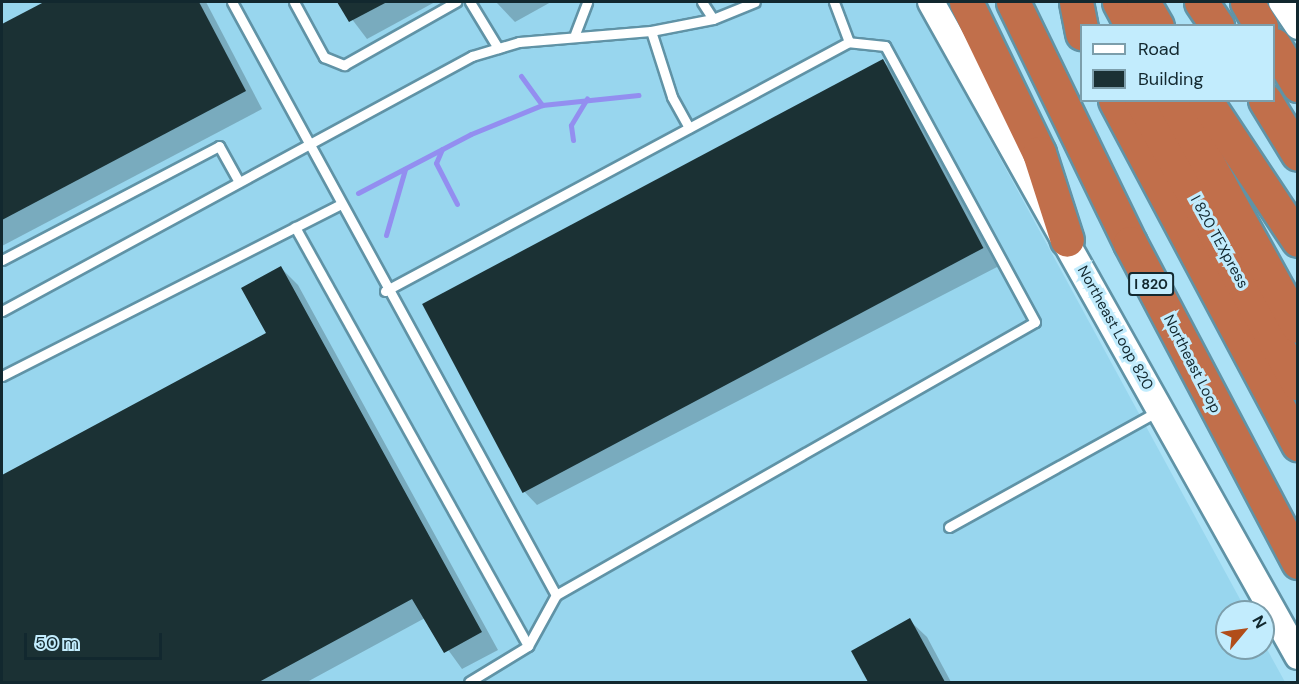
<!DOCTYPE html>
<style>
body{margin:0}
#map{position:relative;width:1299px;height:684px;overflow:hidden;background:#abe1f6;font-family:"DM Sans",sans-serif}
div>[style]{position:absolute}
.built>*{inset:0;background:#98d6ee}
.shadow>*{inset:0;background:#0003}
.stream>*{height:5px;margin:-2.5px;padding:0 2.5px;transform-origin:2.5px;border-radius:2.5px;background:#938ef0}
.building>*{inset:0;background:#1b3134;transform-origin:0 0}
.roads{filter:drop-shadow(2px 0 #6093a6) drop-shadow(-2px 0 #6093a6) drop-shadow(0 2px #6093a6) drop-shadow(0 -2px #6093a6)}
.lane>*{height:9px;margin:-4.5px;padding:0 4.5px;transform-origin:4.5px;border-radius:4.5px;background:#fff}
.secondary>*{height:26px;margin:-13px;padding:0 13px;transform-origin:13px;border-radius:13px;background:#fff}
.highway>*{height:33px;margin:-16.5px;padding:0 16.5px;transform-origin:16.5px;border-radius:16.5px;background:#c16f4b}
span{translate:-50% -50%;white-space:nowrap;text-align:center;line-height:1.15;-webkit-text-stroke:6px #c2ecfd;paint-order:stroke}
.shield-label span{padding:2px 4px;background:#c2ecfd;border:2px solid;border-radius:4px;-webkit-text-stroke-width:0}
.shield-label{font-size:14px;color:#12282f;font-weight:700}
.street-label{font-size:15px;color:#12282f}
.frame{position:absolute;inset:0;border:3px solid #12282f;pointer-events:none}
.legend{position:absolute;left:1080px;top:24px;width:195px;height:78px;box-sizing:border-box;background:#c2ecfd;border:2px solid #7c9eab;margin:0;padding:8px 10px;list-style:none;font-size:18px;color:#12282f}
.legend li{display:flex;align-items:center;gap:12px;height:30px}
.legend b{width:30px;border:2px solid #7c9eab}
.north{position:absolute;left:1215px;top:600px;width:60px;height:60px;box-sizing:border-box;background:#c2ecfd;border:2px solid #7c9eab;border-radius:50%;rotate:61deg;font-size:16px;font-weight:700;line-height:24px;text-align:center;color:#12282f}
.north::after{content:'';display:block;margin:auto;width:21px;height:27px;background:#b14d19;clip-path:polygon(50% 0,100% 100%,50% 72%,0 100%)}
.scale{position:absolute;left:24px;top:633px;width:138px;height:27px;box-sizing:border-box;border:3px solid #12282f;border-top:0;padding-left:8px;font-size:18px;line-height:21px;white-space:nowrap;color:#12282f;-webkit-text-stroke:4px #c2ecfd;paint-order:stroke}
</style>
<div id="map">
<div class="built">
<i style="clip-path:polygon(2px 2px,915px 2px,1247px 612px,1227px 612px,1227px 648px,1263px 648px,1263px 642px,1285px 682px,2px 682px)"></i>
</div>
<div class="shadow">
<i style="clip-path:polygon(47px 2px,206px 2px,262px 109px,2px 246px,2px 26px)"></i>
<i style="clip-path:polygon(339px 2px,435px 2px,367px 39px)"></i>
<i style="clip-path:polygon(496px 2px,551px 2px,515px 22px)"></i>
<i style="clip-path:polygon(883px 61px,900px 78px,999px 266px,537px 505px,520px 487px,426px 307px)"></i>
<i style="clip-path:polygon(281px 268px,298px 285px,498px 650px,462px 669px,425px 618px,307px 682px,2px 682px,2px 477px,268px 333px)"></i>
<i style="clip-path:polygon(909px 620px,927px 637px,951px 682px,870px 682px,853px 651px)"></i>
</div>
<div class="stream">
<i style="left:521px;top:76px;width:36px;rotate:54deg"></i>
<i style="left:573px;top:140px;width:15px;rotate:-98deg"></i>
<i style="left:571px;top:125px;width:31px;rotate:-59deg"></i>
<i style="left:442px;top:149px;width:15px;rotate:113deg"></i>
<i style="left:436px;top:163px;width:46px;rotate:62.9deg"></i>
<i style="left:358px;top:193px;width:127px;rotate:-27.6deg"></i>
<i style="left:471px;top:134px;width:77px;rotate:-22.2deg"></i>
<i style="left:542px;top:105px;width:97px;rotate:-5.9deg"></i>
<i style="left:386px;top:235px;width:69px;rotate:-73.9deg"></i>
</div>
<div class="building">
<i style="clip-path:polygon(44px 2px,199px 2px,246px 91px,2px 220px,2px 24px)"></i>
<i style="clip-path:polygon(337px 2px,387px 2px,349px 22px)"></i>
<i style="left:883px;top:59px;width:214px;height:522px;rotate:62deg"></i>
<i style="clip-path:polygon(281px 266px,482px 632px,444px 653px,412px 599px,259px 682px,2px 682px,2px 475px,266px 333px,241px 288px)"></i>
<i style="clip-path:polygon(910px 618px,945px 682px,868px 682px,851px 651px)"></i>
</div>
<div class="roads">
<div class="lane">
<i style="left:232px;top:2px;width:676px;rotate:61.35deg"></i>
<i style="left:556px;top:595px;width:58px;rotate:118.8deg"></i>
<i style="left:528px;top:646px;width:69px;rotate:148.6deg"></i>
<i style="left:294px;top:2px;width:63px;rotate:61.4deg"></i>
<i style="left:324px;top:57px;width:22px;rotate:22deg"></i>
<i style="left:344px;top:65px;width:129px;rotate:-29.4deg"></i>
<i style="left:470px;top:2px;width:54px;rotate:58.7deg"></i>
<i style="left:702px;top:2px;width:20px;rotate:57deg"></i>
<i style="left:651px;top:31px;width:69px;rotate:72.3deg"></i>
<i style="left:672px;top:97px;width:35px;rotate:61deg"></i>
<i style="left:575px;top:34px;width:34px;rotate:-69deg"></i>
<i style="left:295px;top:227px;width:479px;rotate:60.9deg"></i>
<i style="left:2px;top:260px;width:245px;rotate:-27.7deg"></i>
<i style="left:219px;top:146px;width:41px;rotate:60.9deg"></i>
<i style="left:385px;top:291px;width:527px;rotate:-28.22deg"></i>
<i style="left:849px;top:42px;width:43px;rotate:-110.6deg"></i>
<i style="left:2px;top:311px;width:535px;rotate:-28.48deg"></i>
<i style="left:472px;top:56px;width:49px;rotate:-16.6deg"></i>
<i style="left:519px;top:42px;width:132px;rotate:-4.8deg"></i>
<i style="left:651px;top:31px;width:63px;rotate:-11deg"></i>
<i style="left:713px;top:19px;width:45px;rotate:-22deg"></i>
<i style="left:2px;top:376px;width:378px;rotate:-26.9deg"></i>
<i style="left:949px;top:527px;width:241px;rotate:-29deg"></i>
<i style="left:556px;top:595px;width:551px;rotate:-29.68deg"></i>
<i style="left:1035px;top:322px;width:314px;rotate:-118.5deg"></i>
<i style="left:885px;top:46px;width:36px;rotate:-174deg"></i>
</div>
<div class="secondary">
<i style="left:931px;top:2px;width:750px;rotate:60.7deg"></i>
<i style="left:1282px;top:2px;width:29px;rotate:56deg"></i>
</div>
<div class="highway">
<i style="left:966px;top:2px;width:168px;rotate:64.2deg"></i>
<i style="left:1039px;top:153px;width:91px;rotate:72.2deg"></i>
<i style="left:1013px;top:2px;width:268px;rotate:64.1deg"></i>
<i style="left:1130px;top:243px;width:361px;rotate:62.2deg"></i>
<i style="left:1076px;top:2px;width:32px;rotate:79deg"></i>
<i style="left:1119px;top:2px;width:27px;rotate:62deg"></i>
<i style="left:1143px;top:2px;width:28px;rotate:60deg"></i>
<i style="left:1201px;top:2px;width:29px;rotate:56deg"></i>
<i style="left:1247px;top:2px;width:28px;rotate:60deg"></i>
<i style="left:1274px;top:45px;width:47px;rotate:59deg"></i>
<i style="left:1115px;top:100px;width:390px;rotate:62deg"></i>
<i style="left:1141px;top:100px;width:324px;rotate:61deg"></i>
<i style="left:1173px;top:100px;width:258px;rotate:61.1deg"></i>
<i style="left:1205px;top:100px;width:168px;rotate:56.4deg"></i>
<i style="left:1265px;top:100px;width:63px;rotate:58.6deg"></i>
</div>
</div>
<div class="shield-label">
<span style="left:1151px;top:284px">I 820</span>
</div>
<div class="street-label">
<span style="left:1219px;top:242px;rotate:61deg">I 820 TEXpress</span>
<span style="left:1115px;top:328px;rotate:61deg">Northeast Loop 820</span>
<span style="left:1192px;top:364px;rotate:63deg">Northeast Loop</span>
</div>
<div class="frame"></div>
<ul class="legend">
<li><b style="height:8px;background:#fff"></b>Road</li>
<li><b style="height:16px;background:#1b3134"></b>Building</li>
</ul>
<div class="north">N</div>
<div class="scale">50 m</div>
</div>
